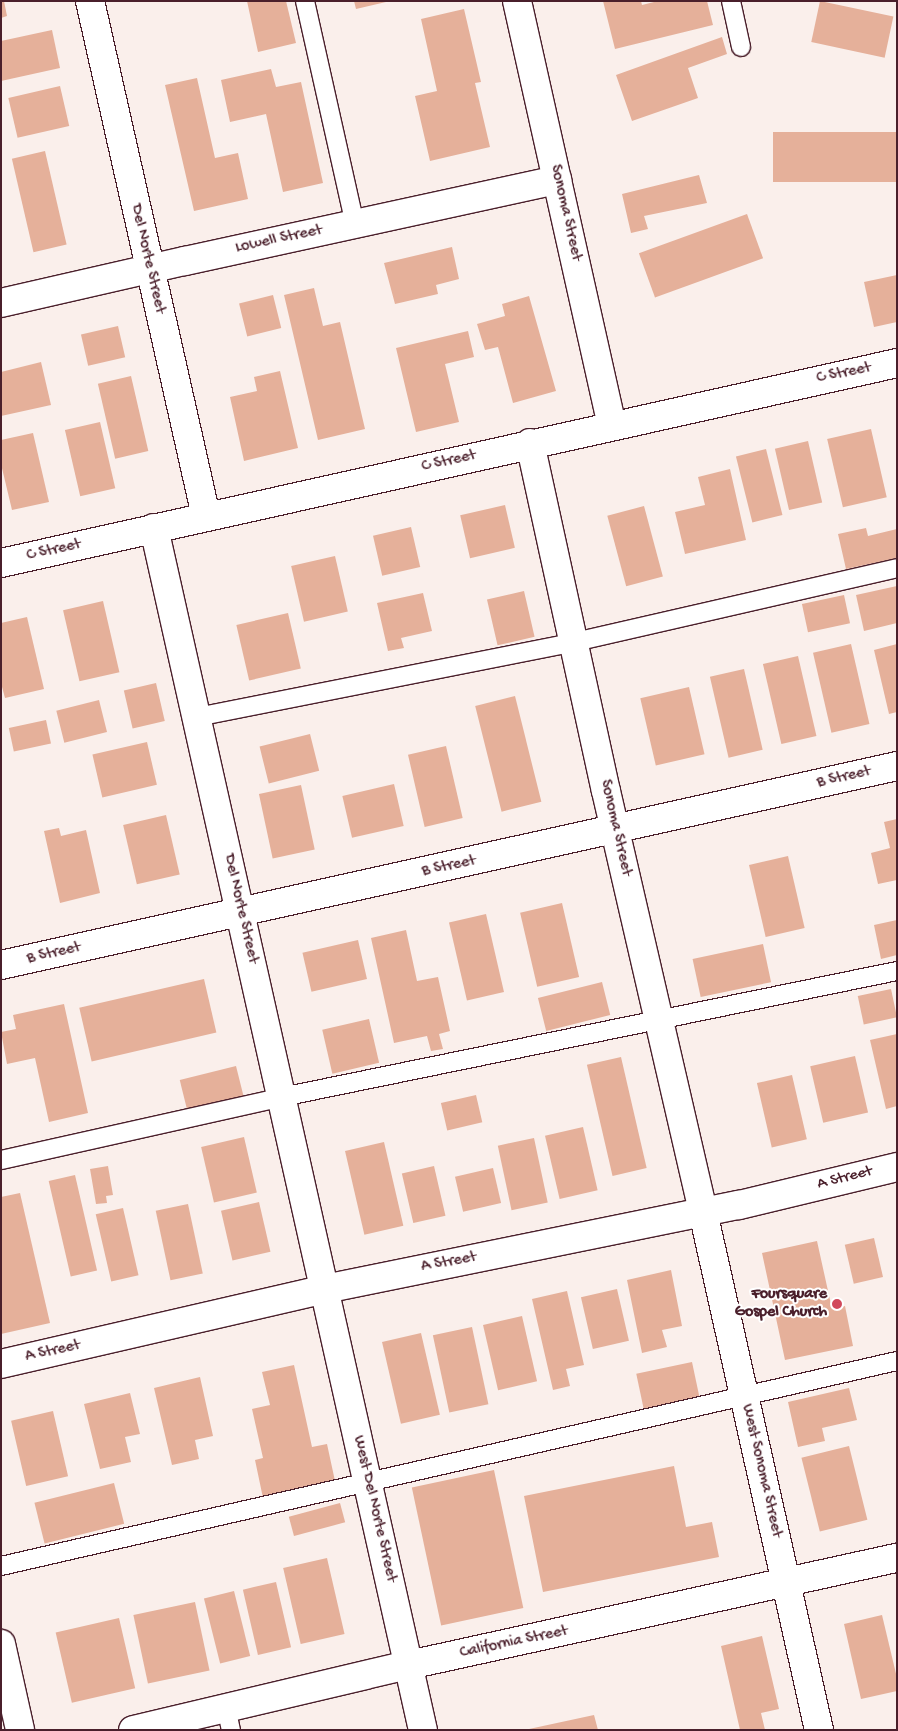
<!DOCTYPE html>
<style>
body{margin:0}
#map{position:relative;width:898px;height:1731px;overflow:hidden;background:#faefeb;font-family:"Gochi Hand",sans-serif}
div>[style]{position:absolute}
.building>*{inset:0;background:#e5b09a;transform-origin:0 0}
.roads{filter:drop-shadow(1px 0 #4a1f2b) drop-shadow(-1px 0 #4a1f2b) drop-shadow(0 1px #4a1f2b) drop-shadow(0 -1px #4a1f2b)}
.lane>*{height:18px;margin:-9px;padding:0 9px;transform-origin:9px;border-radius:9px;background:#fff}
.street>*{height:28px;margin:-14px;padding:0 14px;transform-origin:14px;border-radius:14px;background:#fff}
.secondary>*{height:28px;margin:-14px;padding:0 14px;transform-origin:14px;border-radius:14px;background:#fff}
.dots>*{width:14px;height:14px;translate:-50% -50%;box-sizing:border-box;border:2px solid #fff;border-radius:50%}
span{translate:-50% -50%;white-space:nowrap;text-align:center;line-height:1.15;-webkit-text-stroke:4px #fff;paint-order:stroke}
.street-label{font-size:16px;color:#4a1f2b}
.poi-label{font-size:16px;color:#4a1f2b;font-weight:700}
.right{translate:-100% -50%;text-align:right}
.frame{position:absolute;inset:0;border:2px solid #4a1f2b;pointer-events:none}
</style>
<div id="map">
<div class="building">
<i style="clip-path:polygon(1px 1px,4px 1px,7px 16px,1px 18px)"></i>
<i style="clip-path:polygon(247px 1px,286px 1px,296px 43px,258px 52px)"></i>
<i style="clip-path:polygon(354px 1px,386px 1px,386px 2px,356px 9px)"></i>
<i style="clip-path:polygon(603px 1px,641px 1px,642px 5px,658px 1px,707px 1px,713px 25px,615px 49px)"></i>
<i style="left:820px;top:1px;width:75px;height:42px;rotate:12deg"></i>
<i style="clip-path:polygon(464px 9px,481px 82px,475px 83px,490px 147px,430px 161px,415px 96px,437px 91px,421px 19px)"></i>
<i style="clip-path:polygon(52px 30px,60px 68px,1px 81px,1px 41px)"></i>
<i style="clip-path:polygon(722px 37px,727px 54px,688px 68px,698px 98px,632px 121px,616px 75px)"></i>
<i style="clip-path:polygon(271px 69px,276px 87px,301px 82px,323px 183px,283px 192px,266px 114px,230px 122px,221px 80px)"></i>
<i style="clip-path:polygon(197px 78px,215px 158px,238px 153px,248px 199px,194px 211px,165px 85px)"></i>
<i style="left:60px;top:86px;width:41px;height:53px;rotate:77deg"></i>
<i style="left:897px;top:132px;width:50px;height:124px;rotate:90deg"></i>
<i style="left:45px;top:151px;width:96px;height:34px;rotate:77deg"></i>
<i style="clip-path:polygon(699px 175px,707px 203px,644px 216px,648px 229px,631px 233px,622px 194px)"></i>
<i style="left:747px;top:214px;width:47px;height:115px;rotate:70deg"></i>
<i style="clip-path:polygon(452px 247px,459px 279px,436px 285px,438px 294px,395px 304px,384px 263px)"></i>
<i style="clip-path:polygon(897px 275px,897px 322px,874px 327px,864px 282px)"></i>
<i style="clip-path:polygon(314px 288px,323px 326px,340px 322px,365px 429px,318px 440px,284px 295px)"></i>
<i style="left:273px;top:295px;width:34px;height:35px;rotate:76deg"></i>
<i style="clip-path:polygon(529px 296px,556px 391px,513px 403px,498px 347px,485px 350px,477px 324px,505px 316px,502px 304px)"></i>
<i style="left:118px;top:326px;width:32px;height:38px;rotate:77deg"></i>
<i style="clip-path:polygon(468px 331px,474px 357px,445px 364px,459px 422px,416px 432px,396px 348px)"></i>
<i style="clip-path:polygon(41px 362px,51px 405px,1px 416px,1px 372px)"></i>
<i style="clip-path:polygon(280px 371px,298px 448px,244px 461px,230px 397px,257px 391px,254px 377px)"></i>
<i style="left:131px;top:376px;width:77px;height:34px;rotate:77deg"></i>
<i style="left:100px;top:422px;width:68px;height:36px;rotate:77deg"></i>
<i style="left:871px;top:429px;width:70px;height:45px;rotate:77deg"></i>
<i style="clip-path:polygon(33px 433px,49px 502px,12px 510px,1px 464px,1px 440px)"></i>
<i style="left:808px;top:441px;width:63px;height:34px;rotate:77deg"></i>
<i style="left:766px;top:449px;width:68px;height:31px;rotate:76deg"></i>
<i style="clip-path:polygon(730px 469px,746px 540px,685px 554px,675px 512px,705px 505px,698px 477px)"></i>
<i style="left:505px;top:505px;width:44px;height:46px;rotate:77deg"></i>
<i style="left:644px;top:506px;width:73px;height:38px;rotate:75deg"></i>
<i style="left:411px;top:527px;width:41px;height:39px;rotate:77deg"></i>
<i style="clip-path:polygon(866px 528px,868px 536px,897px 529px,897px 558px,846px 569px,838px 534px)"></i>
<i style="left:335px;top:556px;width:57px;height:45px;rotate:77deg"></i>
<i style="clip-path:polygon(897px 586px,897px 623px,864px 631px,856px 595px)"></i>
<i style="left:524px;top:591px;width:47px;height:38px;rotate:77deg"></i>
<i style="clip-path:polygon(423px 593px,432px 631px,401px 638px,404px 648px,388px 651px,377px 603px)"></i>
<i style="left:844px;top:595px;width:29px;height:43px;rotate:78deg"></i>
<i style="left:103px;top:601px;width:73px;height:41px;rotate:77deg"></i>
<i style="left:288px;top:613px;width:57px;height:53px;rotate:77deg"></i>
<i style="clip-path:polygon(27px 617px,44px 689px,5px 698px,1px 683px,1px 623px)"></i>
<i style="left:851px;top:644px;width:82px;height:39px;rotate:77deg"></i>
<i style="clip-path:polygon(897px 644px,897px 712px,889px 714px,874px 650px)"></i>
<i style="left:798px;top:656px;width:82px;height:36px;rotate:77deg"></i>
<i style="left:744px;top:669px;width:83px;height:35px;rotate:77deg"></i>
<i style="left:156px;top:683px;width:39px;height:33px;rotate:77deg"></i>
<i style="left:689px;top:687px;width:69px;height:50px;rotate:77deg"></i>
<i style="left:515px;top:696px;width:109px;height:41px;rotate:76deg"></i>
<i style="left:99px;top:700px;width:33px;height:44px;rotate:76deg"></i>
<i style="left:46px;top:720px;width:24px;height:38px;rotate:78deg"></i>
<i style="left:310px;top:734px;width:38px;height:52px;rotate:76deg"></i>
<i style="left:147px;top:742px;width:44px;height:56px;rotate:77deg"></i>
<i style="left:446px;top:746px;width:74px;height:39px;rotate:77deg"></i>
<i style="left:394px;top:784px;width:43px;height:53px;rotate:77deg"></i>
<i style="left:301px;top:785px;width:66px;height:43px;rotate:78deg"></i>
<i style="left:166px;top:815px;width:61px;height:44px;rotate:77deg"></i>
<i style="clip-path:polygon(897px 819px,897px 880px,878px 884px,871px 853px,890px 848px,884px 822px)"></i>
<i style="clip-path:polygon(59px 828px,61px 836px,86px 830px,100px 893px,60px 903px,44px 831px)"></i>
<i style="left:788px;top:856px;width:74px;height:40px;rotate:77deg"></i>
<i style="left:562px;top:903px;width:76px;height:43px;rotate:77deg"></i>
<i style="left:486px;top:914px;width:80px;height:38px;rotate:77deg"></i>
<i style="clip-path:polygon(897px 920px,897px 955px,881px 959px,874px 925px)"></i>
<i style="clip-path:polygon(406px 930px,417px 981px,438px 977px,450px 1031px,439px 1034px,443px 1049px,431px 1051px,427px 1036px,394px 1043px,371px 938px)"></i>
<i style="left:358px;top:940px;width:40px;height:57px;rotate:77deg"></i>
<i style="left:763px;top:944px;width:39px;height:72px;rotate:78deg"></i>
<i style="left:204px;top:979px;width:55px;height:128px;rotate:77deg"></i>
<i style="left:602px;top:982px;width:34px;height:66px;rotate:76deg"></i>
<i style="left:891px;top:989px;width:29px;height:34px;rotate:78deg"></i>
<i style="clip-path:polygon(64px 1004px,88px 1113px,49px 1122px,35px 1058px,7px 1064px,1px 1032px,16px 1029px,13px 1015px)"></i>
<i style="left:369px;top:1019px;width:45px;height:48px;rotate:77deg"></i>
<i style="clip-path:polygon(897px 1034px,897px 1106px,886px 1109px,870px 1040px)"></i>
<i style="left:855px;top:1056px;width:58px;height:46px;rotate:77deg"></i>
<i style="left:621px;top:1057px;width:114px;height:35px;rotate:77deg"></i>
<i style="left:236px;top:1066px;width:34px;height:58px;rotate:76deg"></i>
<i style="left:792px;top:1075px;width:66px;height:36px;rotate:77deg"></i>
<i style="left:476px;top:1095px;width:28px;height:36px;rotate:77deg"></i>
<i style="left:583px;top:1127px;width:65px;height:39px;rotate:77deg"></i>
<i style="left:244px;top:1137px;width:57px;height:44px;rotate:77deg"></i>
<i style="left:534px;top:1138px;width:66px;height:37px;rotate:78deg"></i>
<i style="left:384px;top:1142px;width:86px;height:40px;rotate:77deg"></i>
<i style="clip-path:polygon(108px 1166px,113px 1195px,106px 1196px,107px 1203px,96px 1204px,90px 1169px)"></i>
<i style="left:434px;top:1166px;width:51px;height:33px;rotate:77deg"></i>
<i style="left:493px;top:1168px;width:36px;height:39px;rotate:77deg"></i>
<i style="left:75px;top:1175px;width:98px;height:27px;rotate:77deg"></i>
<i style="clip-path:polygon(20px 1193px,50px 1323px,1px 1334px,1px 1197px)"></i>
<i style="left:259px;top:1202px;width:51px;height:39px;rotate:77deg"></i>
<i style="left:188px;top:1204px;width:71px;height:33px;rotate:78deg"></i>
<i style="left:123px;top:1208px;width:69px;height:28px;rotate:77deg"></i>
<i style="left:874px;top:1238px;width:40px;height:30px;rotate:77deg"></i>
<i style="clip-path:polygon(817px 1241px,832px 1309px,845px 1306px,853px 1346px,785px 1360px,762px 1253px)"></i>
<i style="clip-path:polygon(671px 1270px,682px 1326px,662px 1330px,667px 1347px,642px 1353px,627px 1280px)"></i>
<i style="left:617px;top:1289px;width:53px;height:37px;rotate:77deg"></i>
<i style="clip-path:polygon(567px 1291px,584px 1365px,566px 1369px,570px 1386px,553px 1390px,532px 1299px)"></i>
<i style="left:522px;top:1316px;width:67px;height:40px;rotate:77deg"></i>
<i style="left:472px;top:1327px;width:79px;height:40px;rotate:78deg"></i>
<i style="left:421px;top:1333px;width:84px;height:40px;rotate:77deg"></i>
<i style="left:692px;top:1362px;width:38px;height:57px;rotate:78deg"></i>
<i style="clip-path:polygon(294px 1365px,312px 1447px,327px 1444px,335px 1481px,263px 1498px,255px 1460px,263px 1458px,252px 1409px,270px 1405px,262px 1372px)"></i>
<i style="clip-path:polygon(200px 1377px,213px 1436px,195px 1440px,199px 1459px,172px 1465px,154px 1388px)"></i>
<i style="clip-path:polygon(849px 1388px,857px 1420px,822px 1428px,825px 1441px,798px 1447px,788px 1402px)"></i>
<i style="clip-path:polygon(130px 1393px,140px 1434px,125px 1437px,131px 1462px,100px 1469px,84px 1404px)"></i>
<i style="left:53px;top:1411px;width:67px;height:43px;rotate:77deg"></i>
<i style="left:849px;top:1446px;width:76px;height:49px;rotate:76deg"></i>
<i style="clip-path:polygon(674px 1466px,686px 1527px,712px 1522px,719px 1557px,543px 1592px,524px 1496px)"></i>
<i style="left:494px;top:1470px;width:141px;height:84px;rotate:78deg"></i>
<i style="left:114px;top:1483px;width:42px;height:82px;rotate:76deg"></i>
<i style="left:340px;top:1503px;width:20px;height:53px;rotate:75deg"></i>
<i style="left:327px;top:1558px;width:78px;height:45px;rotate:77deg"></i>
<i style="left:276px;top:1582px;width:67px;height:34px;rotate:77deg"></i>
<i style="left:234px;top:1591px;width:67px;height:31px;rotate:76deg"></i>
<i style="left:195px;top:1602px;width:70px;height:63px;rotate:78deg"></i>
<i style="clip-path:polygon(882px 1615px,897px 1678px,897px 1691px,861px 1699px,844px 1624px)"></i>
<i style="left:119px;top:1618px;width:72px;height:65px;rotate:77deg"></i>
<i style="clip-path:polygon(762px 1636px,779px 1709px,761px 1713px,765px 1730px,740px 1730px,721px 1646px)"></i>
<i style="clip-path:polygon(594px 1715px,598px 1730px,530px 1730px,529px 1729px)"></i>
</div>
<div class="roads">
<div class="lane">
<i style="left:305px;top:1px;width:229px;rotate:77.4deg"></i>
<i style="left:731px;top:1px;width:47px;rotate:77.7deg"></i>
<i style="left:197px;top:717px;width:385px;rotate:-11.2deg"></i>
<i style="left:575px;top:642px;width:330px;rotate:-12.9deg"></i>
<i style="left:1px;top:1160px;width:288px;rotate:-12.6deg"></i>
<i style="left:282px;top:1097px;width:628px;rotate:-11.58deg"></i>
<i style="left:1px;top:1566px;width:919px;rotate:-12.89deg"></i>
<i style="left:226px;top:1707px;width:24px;rotate:78deg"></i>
</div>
<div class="street">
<i style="left:517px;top:1px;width:435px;rotate:77.4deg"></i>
<i style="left:1px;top:303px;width:189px;rotate:-12.9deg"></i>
<i style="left:185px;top:261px;width:381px;rotate:-12.3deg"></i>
<i style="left:530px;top:443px;width:356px;rotate:77.7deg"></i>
<i style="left:606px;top:791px;width:432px;rotate:77deg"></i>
<i style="left:703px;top:1212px;width:531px;rotate:77.38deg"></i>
<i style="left:154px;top:528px;width:1232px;rotate:77.39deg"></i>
<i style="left:1px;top:563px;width:918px;rotate:-12.58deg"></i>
<i style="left:1px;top:965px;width:918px;rotate:-12.52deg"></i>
<i style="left:1px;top:1364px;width:333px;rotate:-13deg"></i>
<i style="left:325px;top:1289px;width:422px;rotate:-11.5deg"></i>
<i style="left:739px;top:1205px;width:163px;rotate:-13.5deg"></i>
</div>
<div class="secondary">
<i style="left:90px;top:1px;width:528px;rotate:77.31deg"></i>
<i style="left:1px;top:1644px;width:88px;rotate:77.5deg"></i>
<i style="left:133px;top:1730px;width:284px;rotate:-13.3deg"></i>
<i style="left:409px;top:1665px;width:500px;rotate:-12.4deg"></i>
</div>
</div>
<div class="dots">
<i style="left:837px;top:1304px;background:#d1495b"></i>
</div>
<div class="street-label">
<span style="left:565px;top:213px;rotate:77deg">Sonoma Street</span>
<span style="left:279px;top:240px;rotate:-12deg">Lowell Street</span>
<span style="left:147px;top:259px;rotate:77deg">Del Norte Street</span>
<span style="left:844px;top:374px;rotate:-12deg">C Street</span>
<span style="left:449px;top:462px;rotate:-13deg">C Street</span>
<span style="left:54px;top:551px;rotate:-13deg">C Street</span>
<span style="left:844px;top:778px;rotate:-13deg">B Street</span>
<span style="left:615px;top:828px;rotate:77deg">Sonoma Street</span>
<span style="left:449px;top:867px;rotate:-12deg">B Street</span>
<span style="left:240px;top:909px;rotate:77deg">Del Norte Street</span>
<span style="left:54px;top:954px;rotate:-13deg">B Street</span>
<span style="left:845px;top:1179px;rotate:-14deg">A Street</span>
<span style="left:449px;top:1263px;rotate:-11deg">A Street</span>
<span style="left:53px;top:1352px;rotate:-13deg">A Street</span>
<span style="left:761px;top:1471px;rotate:77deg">West Sonoma Street</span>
<span style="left:374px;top:1509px;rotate:77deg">West Del Norte Street</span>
<span style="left:514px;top:1643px;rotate:-12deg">California Street</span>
</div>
<div class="poi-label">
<span class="right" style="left:827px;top:1304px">Foursquare<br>Gospel Church</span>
</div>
<div class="frame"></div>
</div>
